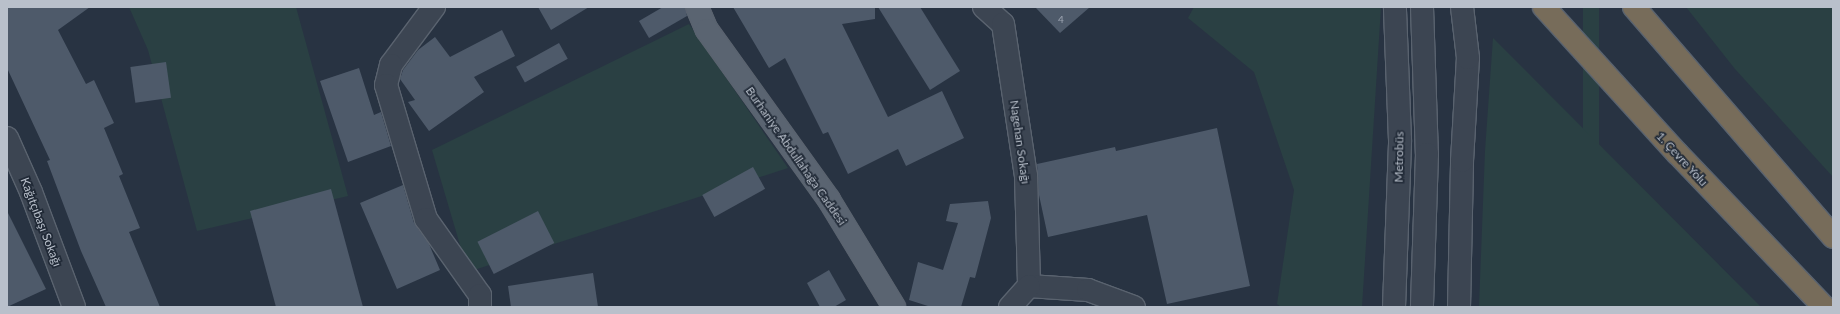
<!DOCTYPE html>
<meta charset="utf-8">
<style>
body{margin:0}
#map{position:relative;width:1840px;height:314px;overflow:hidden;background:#283342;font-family:Lato,sans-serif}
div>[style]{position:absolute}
.green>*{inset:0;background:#2a4043;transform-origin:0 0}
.building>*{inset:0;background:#4e5a6a;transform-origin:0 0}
.roads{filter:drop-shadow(1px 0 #5a636f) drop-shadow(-1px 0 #5a636f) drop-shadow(0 1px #5a636f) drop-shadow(0 -1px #5a636f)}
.minor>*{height:22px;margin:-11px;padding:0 11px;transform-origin:11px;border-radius:11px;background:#3c4552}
.major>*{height:22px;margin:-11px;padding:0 11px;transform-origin:11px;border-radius:11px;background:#5a6471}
.highway>*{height:22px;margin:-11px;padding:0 11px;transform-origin:11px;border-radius:11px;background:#776c5a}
span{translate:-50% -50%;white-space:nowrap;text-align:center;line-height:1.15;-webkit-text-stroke:3.5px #212a37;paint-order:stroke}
.number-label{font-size:10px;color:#9ea6b3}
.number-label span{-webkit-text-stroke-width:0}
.street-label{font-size:12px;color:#b9c0cb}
.frame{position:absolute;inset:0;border:8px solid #b9c0cb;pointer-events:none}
</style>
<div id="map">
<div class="green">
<i style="clip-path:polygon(129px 7px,296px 7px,348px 196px,197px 231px,148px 50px)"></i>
<i style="clip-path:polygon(1194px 7px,1381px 7px,1362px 307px,1281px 307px,1277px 304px,1294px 190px,1254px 72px,1188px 18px)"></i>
<i style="left:1583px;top:7px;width:16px;height:138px"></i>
<i style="clip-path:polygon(1686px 7px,1833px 7px,1833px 177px,1735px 69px)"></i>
<i style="clip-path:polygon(689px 24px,788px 168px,468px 272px,432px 150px)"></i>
<i style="clip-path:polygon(1493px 38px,1761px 307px,1479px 307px,1485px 151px)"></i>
</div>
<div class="building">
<i style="clip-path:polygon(7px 7px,90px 7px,58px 30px,86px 84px,94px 80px,114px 123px,104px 128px,123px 174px,119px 176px,140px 228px,129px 232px,160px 307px,106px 307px,81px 251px,47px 161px,50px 160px,7px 68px)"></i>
<i style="clip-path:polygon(538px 7px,589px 7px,551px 30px)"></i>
<i style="clip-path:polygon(663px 7px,685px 7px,687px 16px,649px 38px,639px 21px)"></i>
<i style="clip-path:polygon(733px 7px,875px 7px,875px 19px,842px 24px,888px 117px,942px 91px,964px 138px,906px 166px,898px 149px,848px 174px,828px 132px,823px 134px,785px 58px,769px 68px)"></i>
<i style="clip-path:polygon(878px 7px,920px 7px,960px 71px,930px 90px)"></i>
<i style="clip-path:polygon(1035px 7px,1090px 7px,1060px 33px)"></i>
<i style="clip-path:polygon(502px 30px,515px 56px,474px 77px,484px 92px,429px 131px,408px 102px,415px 100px,400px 79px,403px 70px,418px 50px,435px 37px,450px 57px)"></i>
<i style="left:559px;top:43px;width:18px;height:49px;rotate:61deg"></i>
<i style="left:166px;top:62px;width:36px;height:36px;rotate:82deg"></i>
<i style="clip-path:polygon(359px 68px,374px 115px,381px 112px,391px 146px,348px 162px,320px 81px)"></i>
<i style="clip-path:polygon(1217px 128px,1250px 286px,1167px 304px,1147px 215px,1048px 237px,1039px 195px,1037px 164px,1115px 147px,1116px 151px)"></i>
<i style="left:753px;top:167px;width:25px;height:58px;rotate:61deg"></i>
<i style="clip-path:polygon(403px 185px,414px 223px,429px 244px,440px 270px,397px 289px,360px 203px)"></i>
<i style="clip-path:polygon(331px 189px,363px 307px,276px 307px,250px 211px)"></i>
<i style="clip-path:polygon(988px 201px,991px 218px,975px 278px,970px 277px,961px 307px,931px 307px,909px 300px,918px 262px,943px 270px,958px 223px,946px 221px,950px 204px)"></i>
<i style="clip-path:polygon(7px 211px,46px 289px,7px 307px)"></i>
<i style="left:538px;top:211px;width:36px;height:68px;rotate:63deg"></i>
<i style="clip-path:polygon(829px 270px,846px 300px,834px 307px,820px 307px,807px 283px)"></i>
<i style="clip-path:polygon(593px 273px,598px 307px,511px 307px,508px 286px)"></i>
</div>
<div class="roads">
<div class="minor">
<i style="left:434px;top:7px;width:72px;rotate:126.6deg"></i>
<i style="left:391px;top:65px;width:21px;rotate:104deg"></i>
<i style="left:386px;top:85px;width:140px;rotate:73.4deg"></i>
<i style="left:426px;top:219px;width:93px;rotate:54.6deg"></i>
<i style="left:480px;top:295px;width:12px;rotate:90deg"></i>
<i style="left:984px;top:7px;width:25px;rotate:42deg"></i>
<i style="left:1003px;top:24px;width:154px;rotate:81.4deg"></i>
<i style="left:1026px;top:176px;width:110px;rotate:88.4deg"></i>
<i style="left:1422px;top:7px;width:147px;rotate:88.1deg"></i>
<i style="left:1427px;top:154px;width:153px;rotate:91.9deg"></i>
<i style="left:7px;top:138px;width:59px;rotate:66deg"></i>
<i style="left:31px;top:192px;width:123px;rotate:69.5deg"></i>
<i style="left:1029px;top:286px;width:59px;rotate:3.9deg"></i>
<i style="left:1088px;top:290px;width:49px;rotate:20.3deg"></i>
<i style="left:1010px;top:307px;width:28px;rotate:-48deg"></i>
<i style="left:1394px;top:307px;width:167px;rotate:-87.9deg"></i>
<i style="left:1400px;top:140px;width:133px;rotate:-92.2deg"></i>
<i style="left:1459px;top:307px;width:146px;rotate:-88.8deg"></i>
<i style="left:1462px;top:161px;width:103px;rotate:-86.7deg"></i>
<i style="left:1468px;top:58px;width:51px;rotate:-96.7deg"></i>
</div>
<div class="major">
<i style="left:697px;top:7px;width:25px;rotate:67deg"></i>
<i style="left:707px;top:30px;width:209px;rotate:54.3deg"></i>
<i style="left:829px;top:200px;width:125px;rotate:58.7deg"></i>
</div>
<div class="highway">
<i style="left:1544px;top:7px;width:197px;rotate:47.7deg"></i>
<i style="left:1677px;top:153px;width:213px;rotate:46.3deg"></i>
<i style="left:1634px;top:7px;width:304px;rotate:49.1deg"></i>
</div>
</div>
<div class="number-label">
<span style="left:1061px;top:20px">4</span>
</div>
<div class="street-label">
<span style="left:1020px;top:142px;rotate:82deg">Nagehan Sokağı</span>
<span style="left:796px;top:156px;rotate:55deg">Burhaniye Abdullahağa Caddesi</span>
<span style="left:1399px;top:157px;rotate:-89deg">Metrobüs</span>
<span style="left:1682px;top:159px;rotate:47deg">1. Çevre Yolu</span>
<span style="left:41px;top:222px;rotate:69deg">Kağıtçıbaşı Sokağı</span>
</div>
<div class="frame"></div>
</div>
